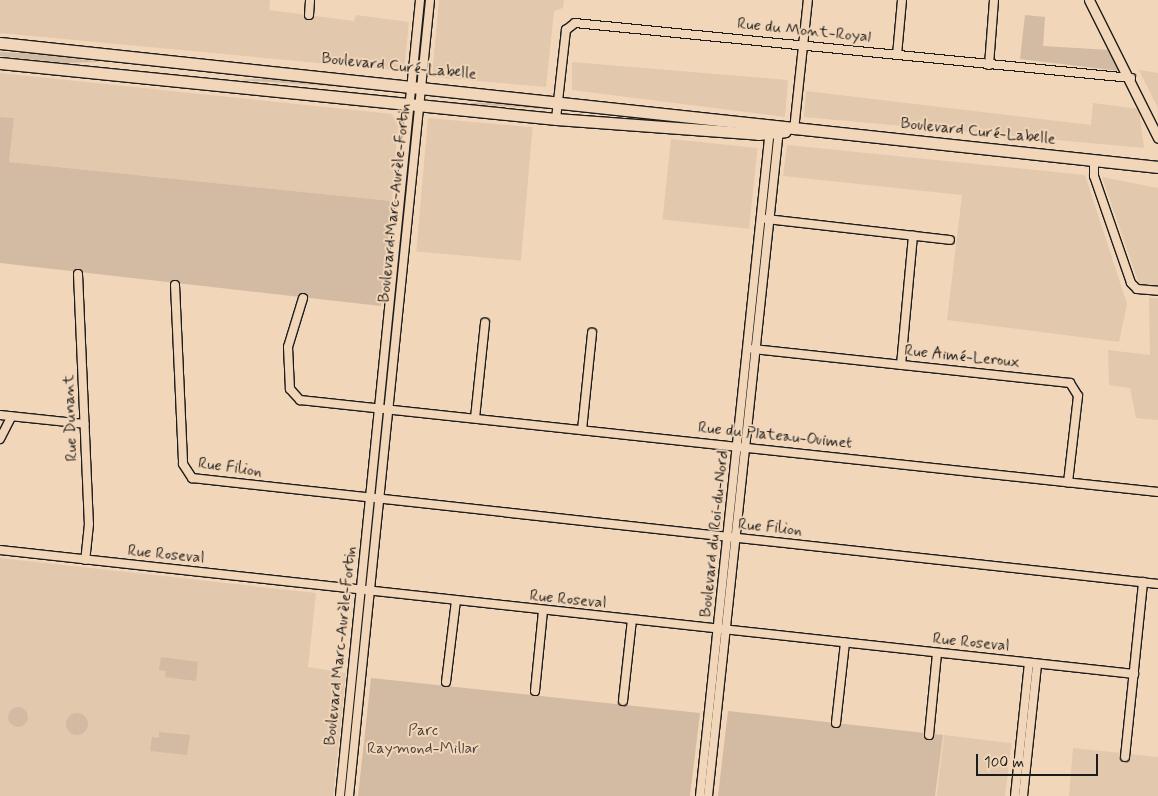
<!DOCTYPE html>
<meta charset="utf-8">
<style>
body{margin:0}
#map{position:relative;width:1158px;height:796px;overflow:hidden;background:#f2d6b9;font-family:Mynerve,sans-serif}
div>[style]{position:absolute}
.built>*{inset:0;background:#e2c8ad;transform-origin:0 0}
.green>*{inset:0;background:#d2bba2;transform-origin:0 0}
.round{border-radius:50%}
.roads{filter:drop-shadow(1px 0 #1c1c1c) drop-shadow(-1px 0 #1c1c1c) drop-shadow(0 1px #1c1c1c) drop-shadow(0 -1px #1c1c1c)}
.minor>*{height:8px;margin:-4px;padding:0 4px;transform-origin:4px;border-radius:4px;background:#f2d6b9}
.tertiary>*{height:9px;margin:-4.5px;padding:0 4.5px;transform-origin:4.5px;border-radius:4.5px;background:#f2d6b9}
.primary>*{height:11px;margin:-5.5px;padding:0 5.5px;transform-origin:5.5px;border-radius:5.5px;background:#f2d6b9}
span{translate:-50% -50%;white-space:nowrap;text-align:center;line-height:1.15;-webkit-text-stroke:4px #f2d6b9;paint-order:stroke}
.street-label{font-size:16px;color:#1c1c1c}
.park-label{font-size:16px;color:#4a443e}
.scale{position:absolute;left:976px;top:754px;width:122px;height:22px;box-sizing:border-box;border:2px solid #1c1c1c;border-top:0;padding-left:6px;font-size:15px;line-height:18px;white-space:nowrap;color:#1c1c1c;-webkit-text-stroke:4px #f2d6b9;paint-order:stroke}
</style>
<div id="map">
<div class="built">
<i style="clip-path:polygon(0 0,270px 0,269px 10px,354px 21px,356px 15px,409px 22px,404px 71px,0 33px)"></i>
<i style="clip-path:polygon(439px 0,564px 0,563px 8px,554px 11px,546px 87px,432px 77px)"></i>
<i style="clip-path:polygon(572px 62px,788px 80px,785px 117px,572px 90px)"></i>
<i style="clip-path:polygon(1139px 70px,1158px 73px,1158px 108px)"></i>
<i style="clip-path:polygon(0 73px,392px 114px,398px 127px,392px 201px,9px 162px,14px 118px,0 117px)"></i>
<i style="clip-path:polygon(806px 91px,1091px 125px,1093px 103px,1139px 109px,1144px 148px,804px 117px)"></i>
<i style="left:428px;top:118px;width:105px;height:134px;rotate:5deg"></i>
<i style="left:671px;top:139px;width:87px;height:81px;rotate:6deg"></i>
<i style="clip-path:polygon(787px 145px,1085px 175px,1127px 304px,1119px 342px,947px 320px,962px 195px,783px 176px)"></i>
<i style="clip-path:polygon(1102px 177px,1158px 188px,1158px 287px,1139px 284px)"></i>
<i style="clip-path:polygon(1149px 298px,1158px 298px,1158px 420px,1136px 418px,1130px 388px,1109px 385px,1108px 350px,1150px 355px)"></i>
<i style="clip-path:polygon(0 558px,316px 593px,308px 667px,346px 673px,333px 796px,0 796px)"></i>
<i style="left:944px;top:735px;width:68px;height:61px;rotate:7deg"></i>
<i style="clip-path:polygon(1073px 748px,1158px 757px,1158px 796px,1069px 796px)"></i>
</div>
<div class="green">
<i style="left:423px;top:9px;width:2px;height:67px"></i>
<i style="clip-path:polygon(1025px 15px,1045px 17px,1043px 46px,1110px 50px,1120px 71px,1020px 59px)"></i>
<i style="clip-path:polygon(0 52px,40px 54px,102px 62px,63px 63px,0 56px)"></i>
<i style="clip-path:polygon(275px 78px,356px 87px,356px 88px,238px 80px)"></i>
<i style="clip-path:polygon(515px 102px,544px 109px,470px 104px,470px 103px)"></i>
<i style="clip-path:polygon(0 117px,14px 118px,9px 162px,392px 201px,381px 306px,0 263px)"></i>
<i style="clip-path:polygon(397px 269px,387px 392px,384px 398px,396px 270px)"></i>
<i style="clip-path:polygon(161px 657px,198px 662px,196px 681px,165px 677px,166px 671px,159px 670px)"></i>
<i style="clip-path:polygon(371px 678px,700px 713px,690px 796px,358px 796px)"></i>
<i class="round" style="left:8px;top:707px;width:20px;height:20px"></i>
<i style="clip-path:polygon(728px 711px,943px 735px,935px 796px,718px 796px)"></i>
<i class="round" style="left:66px;top:713px;width:22px;height:22px"></i>
<i style="clip-path:polygon(159px 732px,190px 735px,187px 755px,150px 751px,152px 737px,159px 738px)"></i>
</div>
<div class="roads">
<div class="minor">
<i style="left:309px;top:15px;width:15px;rotate:-86deg"></i>
<i style="left:897px;top:55px;width:55px;rotate:-84.8deg"></i>
<i style="left:989px;top:65px;width:65px;rotate:-85.6deg"></i>
<i style="left:556px;top:119px;width:90px;rotate:-83.6deg"></i>
<i style="left:566px;top:30px;width:11px;rotate:-38deg"></i>
<i style="left:575px;top:23px;width:559px;rotate:5.65deg"></i>
<i style="left:794px;top:130px;width:131px;rotate:-83.9deg"></i>
<i style="left:1094px;top:160px;width:16px;rotate:90deg"></i>
<i style="left:1094px;top:176px;width:113px;rotate:70.9deg"></i>
<i style="left:1131px;top:283px;width:8px;rotate:45deg"></i>
<i style="left:1137px;top:289px;width:21px;rotate:5deg"></i>
<i style="left:766px;top:219px;width:185px;rotate:6.5deg"></i>
<i style="left:78px;top:274px;width:250px;rotate:87.5deg"></i>
<i style="left:89px;top:524px;width:36px;rotate:96deg"></i>
<i style="left:175px;top:285px;width:179px;rotate:87.4deg"></i>
<i style="left:183px;top:464px;width:17px;rotate:57deg"></i>
<i style="left:192px;top:478px;width:972px;rotate:6.26deg"></i>
<i style="left:303px;top:298px;width:51px;rotate:107deg"></i>
<i style="left:288px;top:347px;width:42px;rotate:87.3deg"></i>
<i style="left:290px;top:389px;width:15px;rotate:48deg"></i>
<i style="left:300px;top:400px;width:863px;rotate:6.12deg"></i>
<i style="left:753px;top:349px;width:319px;rotate:6.1deg"></i>
<i style="left:1070px;top:383px;width:15px;rotate:58deg"></i>
<i style="left:1078px;top:396px;width:87px;rotate:96.6deg"></i>
<i style="left:901px;top:365px;width:130px;rotate:-84.7deg"></i>
<i style="left:0;top:415px;width:85px;rotate:6deg"></i>
<i style="left:475px;top:418px;width:96px;rotate:-84deg"></i>
<i style="left:582px;top:430px;width:98px;rotate:-84.1deg"></i>
<i style="left:0;top:439px;width:25px;rotate:-63deg"></i>
<i style="left:0;top:550px;width:1141px;rotate:6.24deg"></i>
<i style="left:446px;top:682px;width:82px;rotate:-83deg"></i>
<i style="left:535px;top:691px;width:80px;rotate:-84.3deg"></i>
<i style="left:623px;top:701px;width:81px;rotate:-83.7deg"></i>
<i style="left:836px;top:723px;width:81px;rotate:-83.6deg"></i>
<i style="left:929px;top:735px;width:82px;rotate:-84.4deg"></i>
<i style="left:1125px;top:757px;width:176px;rotate:-84.1deg"></i>
<i style="left:340px;top:796px;width:800px;rotate:-84.26deg"></i>
<i style="left:349px;top:796px;width:800px;rotate:-84.19deg"></i>
<i style="left:700px;top:796px;width:671px;rotate:-84.01deg"></i>
<i style="left:708px;top:796px;width:671px;rotate:-83.92deg"></i>
<i style="left:1015px;top:796px;width:134px;rotate:-84deg"></i>
<i style="left:1023px;top:796px;width:133px;rotate:-83.9deg"></i>
</div>
<div class="tertiary">
<i style="left:1089px;top:0;width:154px;rotate:63.4deg"></i>
</div>
<div class="primary">
<i style="left:0;top:43px;width:1165px;rotate:6.11deg"></i>
<i style="left:0;top:63px;width:559px;rotate:5.75deg"></i>
<i style="left:556px;top:119px;width:203px;rotate:4.2deg"></i>
<i style="left:758px;top:134px;width:27px;rotate:-6deg"></i>
</div>
</div>
<div class="street-label">
<span style="left:804px;top:31px;rotate:6deg">Rue du Mont-Royal</span>
<span style="left:399px;top:67px;rotate:6deg">Boulevard Curé-Labelle</span>
<span style="left:978px;top:132px;rotate:6deg">Boulevard Curé-Labelle</span>
<span style="left:395px;top:203px;rotate:-84deg">Boulevard Marc-Aurèle-Fortin</span>
<span style="left:962px;top:357px;rotate:6deg">Rue Aimé-Leroux</span>
<span style="left:71px;top:418px;rotate:-92deg">Rue Dunant</span>
<span style="left:775px;top:436px;rotate:6deg">Rue du Plateau-Ouimet</span>
<span style="left:230px;top:468px;rotate:8deg">Rue Filion</span>
<span style="left:770px;top:528px;rotate:6deg">Rue Filion</span>
<span style="left:715px;top:534px;rotate:-84deg">Boulevard du Roi-du-Nord</span>
<span style="left:166px;top:555px;rotate:6deg">Rue Roseval</span>
<span style="left:568px;top:600px;rotate:6deg">Rue Roseval</span>
<span style="left:971px;top:643px;rotate:6deg">Rue Roseval</span>
<span style="left:341px;top:646px;rotate:-84deg">Boulevard Marc-Aurèle-Fortin</span>
</div>
<div class="park-label">
<span style="left:423px;top:740px">Parc<br>Raymond-Millar</span>
</div>
<div class="scale">100 m</div>
</div>
